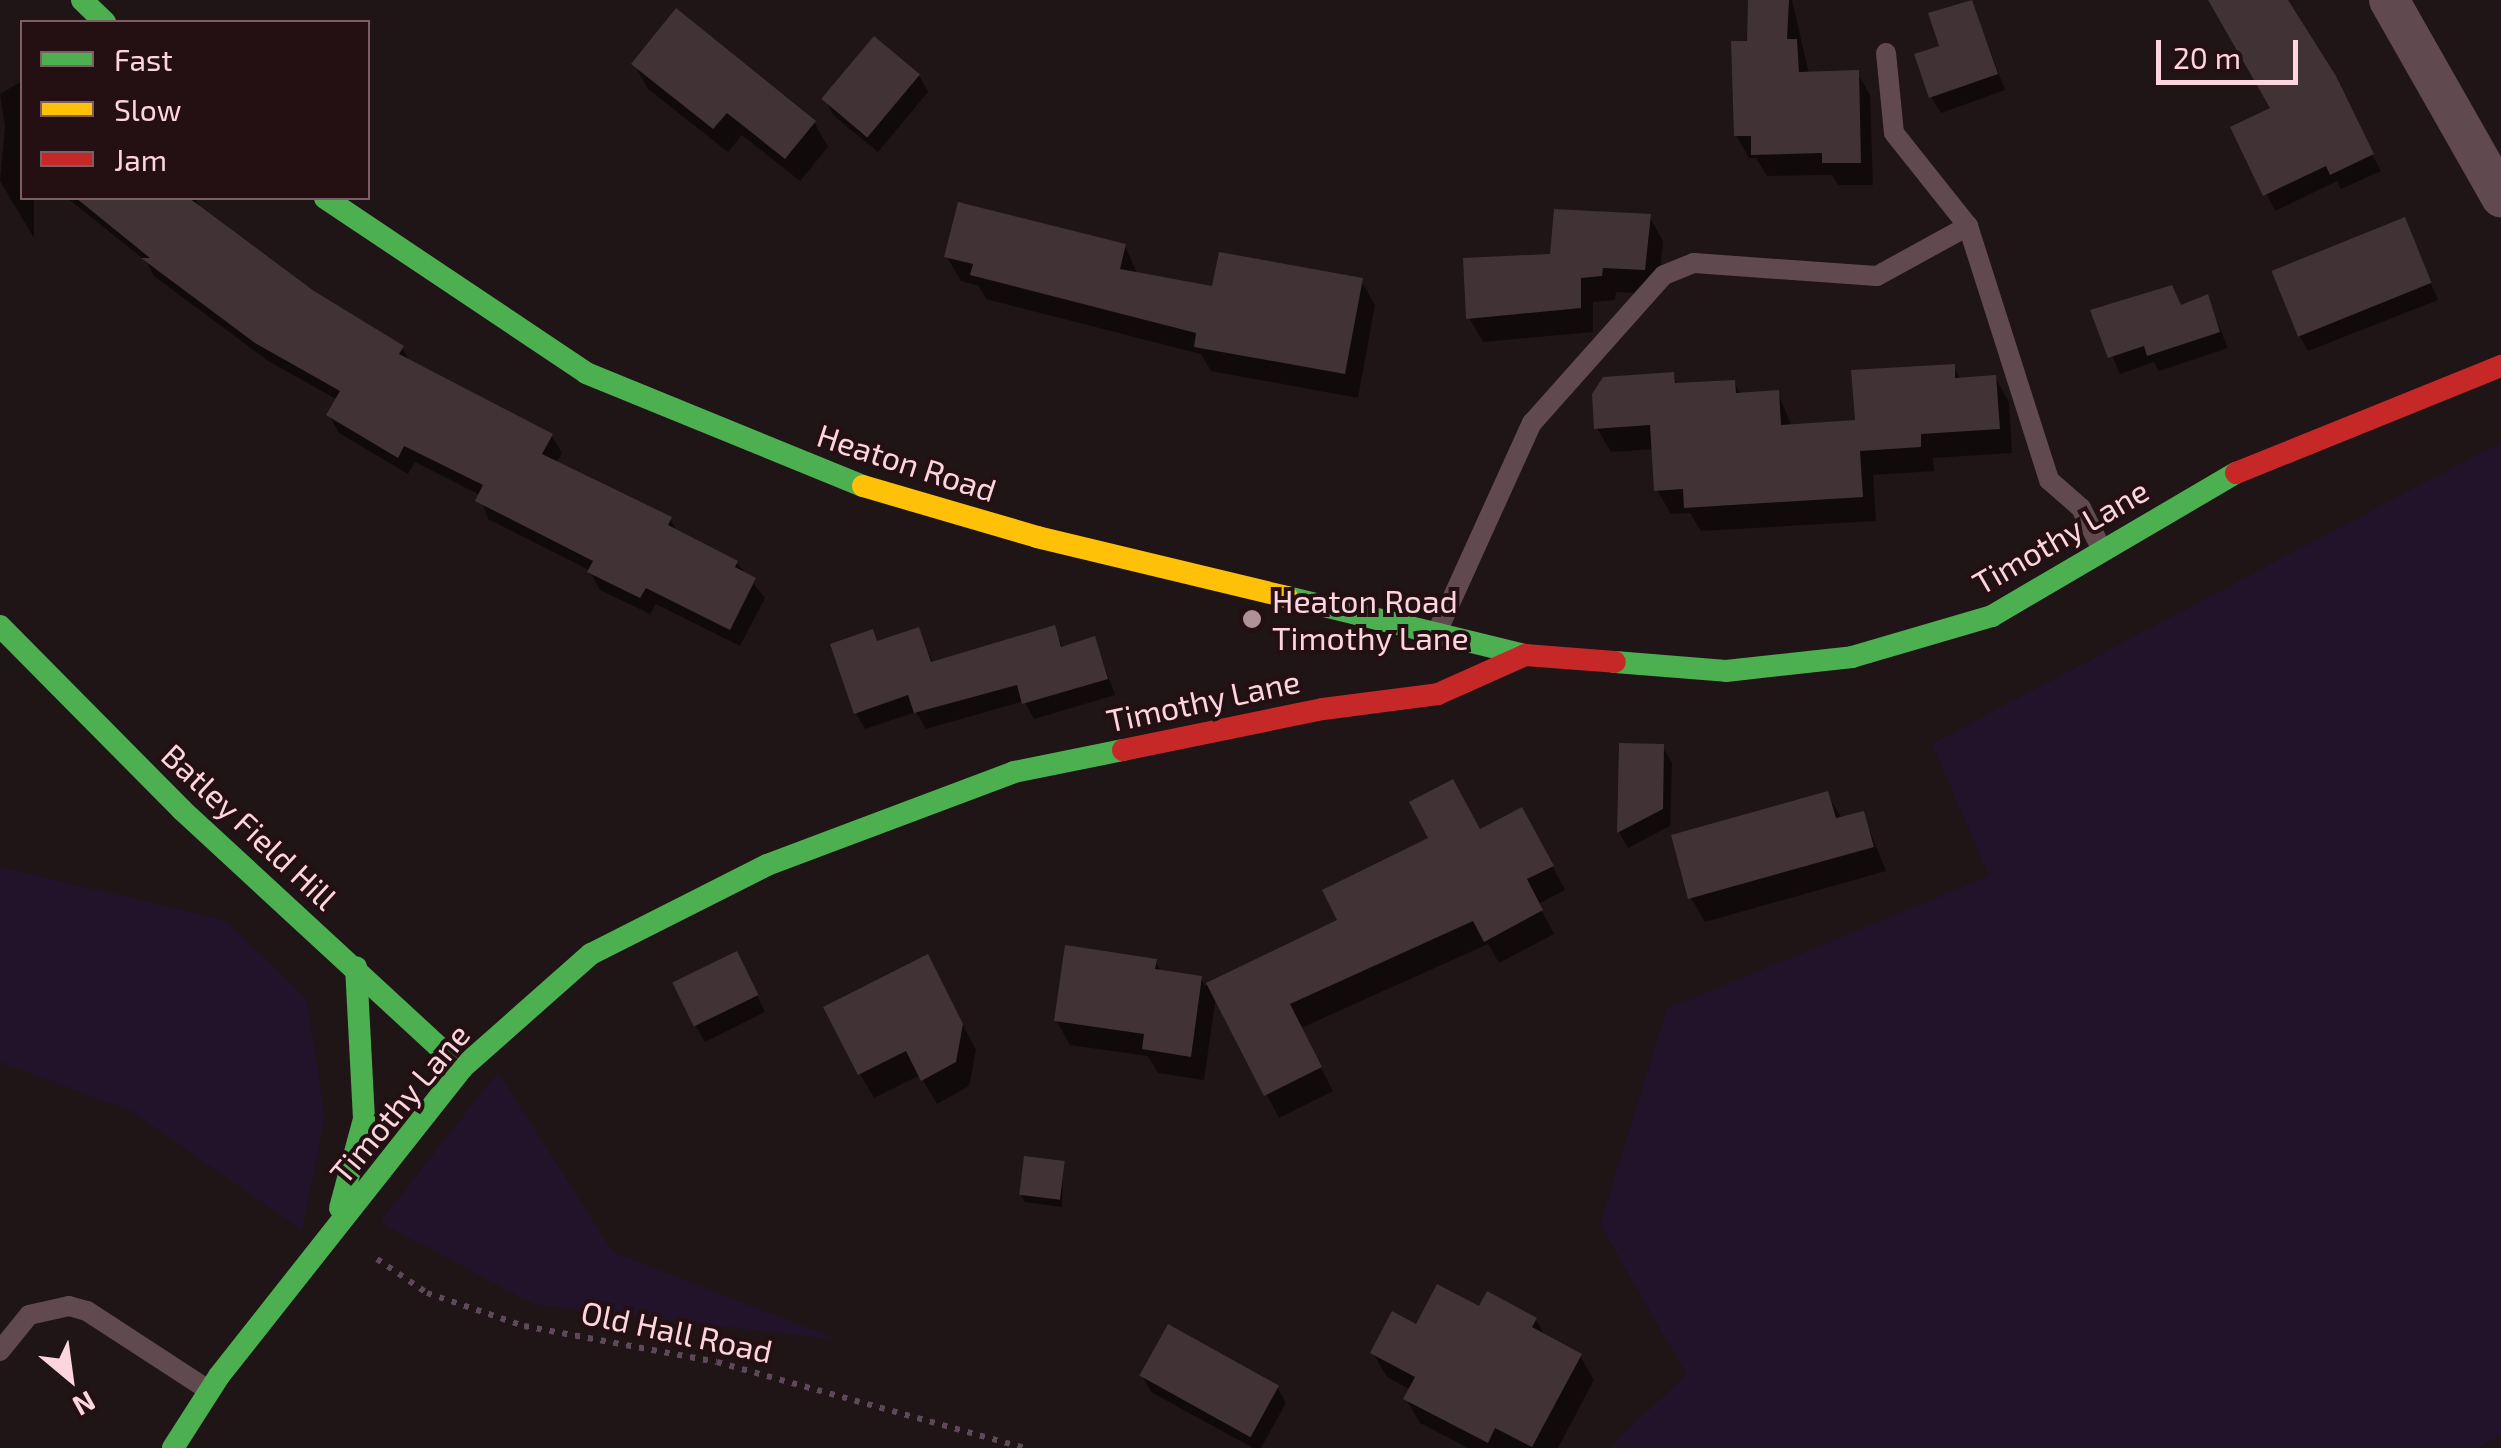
<!DOCTYPE html>
<style>
body{margin:0}
#map{position:relative;width:2501px;height:1448px;overflow:hidden;background:#1f1416;font-family:"Exo 2",sans-serif}
div>[style]{position:absolute}
.green>*{inset:0;background:#22132a}
.shadow>*{inset:0;background:#0007}
.building>*{inset:0;background:#413235;transform-origin:0 0}
.path>*{height:6px;margin-top:-3px;transform-origin:0;background:repeating-linear-gradient(90deg,#5f485a 0 5px,transparent 0 13px)}
.lane>*{height:20px;margin:-10px;padding:0 10px;transform-origin:10px;border-radius:10px;background:#604a50}
.street>*{height:40px;margin:-20px;padding:0 20px;transform-origin:20px;border-radius:20px;background:#604a50}
.fast>*{height:22px;margin:-11px;padding:0 11px;transform-origin:11px;border-radius:11px;background:#4caf50}
.slow>*{height:22px;margin:-11px;padding:0 11px;transform-origin:11px;border-radius:11px;background:#ffc107}
.jam>*{height:22px;margin:-11px;padding:0 11px;transform-origin:11px;border-radius:11px;background:#c62828}
.dots>*{width:28px;height:28px;translate:-50% -50%;box-sizing:border-box;border:5px solid #241013;border-radius:50%}
span{translate:-50% -50%;white-space:nowrap;text-align:center;line-height:1.15;-webkit-text-stroke:8px #241013;paint-order:stroke}
.street-label{font-size:32px;color:#fdd5de}
.poi-label{font-size:32px;color:#fdd5de}
.left{translate:0 -50%;text-align:left}
.legend{position:absolute;left:20px;top:20px;width:350px;height:180px;box-sizing:border-box;background:#241013;border:2px solid #7b5f64;margin:0;padding:12px 18px;list-style:none;font-size:30px;color:#fdd5de}
.legend li{display:flex;align-items:center;gap:20px;height:50px}
.legend b{width:50px;border:2px solid #7b5f64}
.north{position:absolute;left:20px;top:1328px;width:100px;height:100px;-webkit-text-stroke:8px #241013;paint-order:stroke;rotate:151deg;font-size:28px;font-weight:700;line-height:40px;text-align:center;color:#fdd5de}
.north::after{content:'';display:block;margin:auto;width:35px;height:45px;background:#fdd5de;clip-path:polygon(50% 0,100% 100%,50% 72%,0 100%)}
.scale{position:absolute;left:2156px;top:40px;width:142px;height:45px;box-sizing:border-box;border:5px solid #fdd5de;border-top:0;padding-left:12px;font-size:30px;line-height:35px;white-space:nowrap;color:#fdd5de;-webkit-text-stroke:8px #241013;paint-order:stroke}
</style>
<div id="map">
<div class="green">
<i style="clip-path:polygon(2501px 442px,2501px 1435px,2479px 1448px,1610px 1448px,1686px 1374px,1600px 1224px,1667px 1009px,1989px 876px,1932px 744px)"></i>
<i style="clip-path:polygon(0 867px,224px 920px,307px 999px,325px 1118px,302px 1230px,131px 1111px,0 1062px)"></i>
<i style="clip-path:polygon(498px 1072px,613px 1252px,839px 1340px,533px 1304px,380px 1222px)"></i>
</div>
<div class="shadow">
<i style="clip-path:polygon(1751px 0,1792px 0,1809px 74px,1857px 72px,1870px 95px,1873px 185px,1838px 185px,1832px 175px,1767px 176px,1756px 158px,1749px 158px,1736px 135px)"></i>
<i style="clip-path:polygon(2211px 0,2287px 0,2381px 171px,2341px 189px,2337px 181px,2275px 211px,2234px 128px,2273px 109px)"></i>
<i style="clip-path:polygon(1971px 1px,2005px 90px,1941px 113px,1931px 97px,1942px 48px)"></i>
<i style="clip-path:polygon(634px 64px,814px 122px,828px 147px,800px 181px,742px 135px,728px 152px,648px 89px)"></i>
<i style="clip-path:polygon(919px 75px,928px 92px,878px 152px,834px 116px,825px 99px)"></i>
<i style="clip-path:polygon(22px 81px,22px 198px,34px 198px,34px 238px,0 181px,5px 126px,0 94px)"></i>
<i style="clip-path:polygon(67px 198px,195px 198px,202px 210px,312px 293px,402px 348px,411px 363px,551px 435px,562px 453px,556px 464px,670px 519px,679px 534px,737px 563px,765px 598px,740px 646px,656px 604px,650px 614px,600px 590px,589px 570px,488px 519px,480px 495px,415px 462px,408px 474px,339px 433px,329px 415px,338px 400px,268px 361px,154px 276px,146px 261px)"></i>
<i style="clip-path:polygon(1649px 216px,1663px 241px,1658px 294px,1616px 292px,1615px 300px,1593px 302px,1593px 332px,1483px 342px,1469px 318px,1552px 256px)"></i>
<i style="clip-path:polygon(2404px 221px,2438px 300px,2308px 351px,2299px 335px)"></i>
<i style="clip-path:polygon(1125px 246px,1138px 275px,1214px 288px,1361px 281px,1375px 305px,1358px 398px,1211px 371px,1201px 354px,986px 299px,979px 286px,961px 281px,947px 257px)"></i>
<i style="clip-path:polygon(2207px 298px,2228px 348px,2159px 371px,2154px 362px,2120px 374px,2093px 312px,2182px 308px)"></i>
<i style="clip-path:polygon(1953px 366px,1961px 380px,1995px 377px,2009px 402px,2012px 453px,1933px 458px,1934px 471px,1873px 475px,1876px 521px,1701px 531px,1690px 513px,1671px 514px,1657px 490px,1654px 449px,1611px 452px,1597px 428px,1672px 375px,1679px 386px,1734px 382px,1741px 395px,1778px 393px,1792px 427px,1858px 422px)"></i>
<i style="clip-path:polygon(1054px 628px,1064px 649px,1094px 639px,1115px 695px,1034px 719px,1024px 701px,926px 729px,916px 712px,865px 729px,856px 713px,872px 632px,878px 643px,918px 630px,933px 663px)"></i>
<i style="clip-path:polygon(1621px 746px,1662px 746px,1672px 763px,1670px 826px,1628px 848px,1619px 832px)"></i>
<i style="clip-path:polygon(1827px 794px,1842px 819px,1863px 814px,1886px 871px,1705px 922px,1691px 898px)"></i>
<i style="clip-path:polygon(1480px 832px,1535px 833px,1565px 890px,1538px 904px,1554px 934px,1499px 963px,1488px 944px,1301px 1028px,1333px 1091px,1279px 1118px,1216px 996px,1204px 1080px,1158px 1073px,1148px 1056px,1070px 1045px,1056px 1020px,1155px 961px,1162px 973px,1201px 978px,1205px 986px,1340px 921px)"></i>
<i style="clip-path:polygon(745px 971px,765px 1012px,705px 1042px,696px 1026px)"></i>
<i style="clip-path:polygon(940px 981px,976px 1050px,969px 1086px,937px 1104px,920px 1075px,874px 1098px,860px 1074px)"></i>
<i style="clip-path:polygon(1063px 1164px,1062px 1207px,1025px 1202px,1021px 1195px)"></i>
<i style="clip-path:polygon(1480px 1309px,1536px 1320px,1546px 1338px,1580px 1356px,1594px 1380px,1558px 1448px,1468px 1448px,1420px 1423px,1406px 1399px,1411px 1390px,1387px 1377px,1373px 1353px,1417px 1327px)"></i>
<i style="clip-path:polygon(1142px 1375px,1277px 1387px,1286px 1403px,1261px 1448px,1253px 1448px,1151px 1392px)"></i>
</div>
<div class="building">
<i style="clip-path:polygon(1748px 0,1789px 0,1787px 39px,1797px 39px,1799px 72px,1859px 70px,1861px 163px,1822px 163px,1822px 153px,1751px 155px,1751px 136px,1734px 136px,1731px 41px,1747px 41px)"></i>
<i style="clip-path:polygon(1972px 0,1998px 74px,1929px 98px,1914px 54px,1939px 46px,1928px 13px)"></i>
<i style="clip-path:polygon(2208px 0,2288px 0,2336px 76px,2374px 154px,2330px 175px,2326px 166px,2263px 196px,2230px 127px,2270px 108px)"></i>
<i style="clip-path:polygon(676px 8px,816px 121px,785px 159px,727px 113px,713px 129px,631px 64px)"></i>
<i style="left:874px;top:36px;width:60px;height:82px;rotate:40deg"></i>
<i style="clip-path:polygon(76px 198px,189px 198px,314px 291px,404px 346px,399px 354px,553px 434px,542px 454px,672px 517px,668px 525px,738px 561px,735px 567px,756px 578px,730px 630px,646px 588px,640px 598px,587px 572px,593px 561px,475px 501px,483px 485px,404px 446px,398px 458px,326px 415px,340px 391px,255px 343px,141px 258px,150px 258px)"></i>
<i style="clip-path:polygon(958px 202px,1126px 244px,1120px 269px,1212px 286px,1219px 252px,1363px 278px,1345px 374px,1194px 347px,1196px 333px,970px 275px,973px 264px,944px 257px)"></i>
<i style="clip-path:polygon(1554px 209px,1651px 214px,1645px 270px,1603px 268px,1602px 276px,1581px 278px,1581px 308px,1466px 319px,1463px 258px,1550px 254px)"></i>
<i style="left:2405px;top:217px;width:71px;height:144px;rotate:68deg"></i>
<i style="clip-path:polygon(2172px 285px,2181px 305px,2208px 294px,2220px 332px,2147px 356px,2144px 346px,2108px 358px,2090px 310px)"></i>
<i style="clip-path:polygon(1955px 364px,1955px 378px,1996px 375px,2000px 429px,1921px 434px,1921px 447px,1860px 451px,1863px 497px,1684px 508px,1683px 489px,1654px 491px,1650px 425px,1594px 429px,1592px 394px,1603px 377px,1674px 372px,1675px 383px,1735px 380px,1736px 393px,1779px 390px,1781px 425px,1855px 420px,1851px 370px)"></i>
<i style="clip-path:polygon(1055px 625px,1061px 647px,1095px 636px,1108px 679px,1022px 704px,1017px 685px,914px 713px,908px 695px,854px 714px,830px 644px,873px 629px,877px 641px,919px 627px,931px 662px)"></i>
<i style="clip-path:polygon(1619px 743px,1664px 744px,1663px 809px,1617px 833px)"></i>
<i style="clip-path:polygon(1453px 779px,1480px 829px,1522px 807px,1554px 866px,1527px 879px,1543px 910px,1484px 942px,1473px 921px,1290px 1004px,1322px 1067px,1264px 1096px,1206px 983px,1337px 920px,1322px 890px,1428px 838px,1409px 802px)"></i>
<i style="clip-path:polygon(1828px 791px,1836px 818px,1864px 811px,1874px 847px,1688px 899px,1671px 835px)"></i>
<i style="clip-path:polygon(1065px 945px,1157px 959px,1155px 969px,1202px 976px,1191px 1057px,1142px 1049px,1144px 1034px,1054px 1021px)"></i>
<i style="left:737px;top:951px;width:49px;height:72px;rotate:64deg"></i>
<i style="clip-path:polygon(928px 954px,963px 1024px,956px 1062px,921px 1081px,906px 1051px,858px 1075px,823px 1007px)"></i>
<i style="left:1024px;top:1156px;width:41px;height:39px;rotate:7deg"></i>
<i style="clip-path:polygon(1437px 1284px,1479px 1306px,1487px 1291px,1537px 1318px,1532px 1327px,1582px 1354px,1532px 1447px,1495px 1428px,1488px 1443px,1403px 1399px,1415px 1377px,1370px 1353px,1392px 1311px,1416px 1324px)"></i>
<i style="left:1168px;top:1324px;width:127px;height:59px;rotate:29deg"></i>
</div>
<div class="path">
<i style="left:377px;top:1259px;width:60px;rotate:34.2deg"></i>
<i style="left:427px;top:1293px;width:102px;rotate:18.8deg"></i>
<i style="left:524px;top:1326px;width:196px;rotate:10.6deg"></i>
<i style="left:717px;top:1362px;width:321px;rotate:15.6deg"></i>
</div>
<div class="lane">
<i style="left:1886px;top:53px;width:80px;rotate:84.3deg"></i>
<i style="left:1894px;top:133px;width:119px;rotate:51.5deg"></i>
<i style="left:1968px;top:226px;width:267px;rotate:72.3deg"></i>
<i style="left:2049px;top:480px;width:43px;rotate:41.2deg"></i>
<i style="left:2081px;top:508px;width:45px;rotate:63.4deg"></i>
<i style="left:1437px;top:632px;width:230px;rotate:-65.6deg"></i>
<i style="left:1532px;top:423px;width:198px;rotate:-48.3deg"></i>
<i style="left:1664px;top:275px;width:32px;rotate:-22deg"></i>
<i style="left:1694px;top:263px;width:183px;rotate:4.1deg"></i>
<i style="left:1877px;top:276px;width:104px;rotate:-28.8deg"></i>
<i style="left:0;top:1351px;width:46px;rotate:-51.1deg"></i>
<i style="left:29px;top:1315px;width:41px;rotate:-12.7deg"></i>
<i style="left:69px;top:1306px;width:19px;rotate:16deg"></i>
<i style="left:87px;top:1311px;width:145px;rotate:33.1deg"></i>
</div>
<div class="street">
<i style="left:2389px;top:0;width:227px;rotate:60.4deg"></i>
</div>
<div class="fast">
<i style="left:82px;top:0;width:32px;rotate:44deg"></i>
<i style="left:325px;top:198px;width:314px;rotate:33.8deg"></i>
<i style="left:586px;top:373px;width:299px;rotate:22.2deg"></i>
<i style="left:1287px;top:597px;width:245px;rotate:13.7deg"></i>
<i style="left:0;top:626px;width:259px;rotate:45.3deg"></i>
<i style="left:182px;top:810px;width:381px;rotate:42.7deg"></i>
<i style="left:1615px;top:662px;width:111px;rotate:4.6deg"></i>
<i style="left:1726px;top:671px;width:127px;rotate:-6.3deg"></i>
<i style="left:1852px;top:657px;width:146px;rotate:-16.3deg"></i>
<i style="left:1992px;top:616px;width:283px;rotate:-30.4deg"></i>
<i style="left:340px;top:1208px;width:92px;rotate:-74.9deg"></i>
<i style="left:364px;top:1119px;width:152px;rotate:-93deg"></i>
<i style="left:173px;top:1448px;width:85px;rotate:-57.4deg"></i>
<i style="left:219px;top:1376px;width:392px;rotate:-51.7deg"></i>
<i style="left:462px;top:1068px;width:172px;rotate:-41.5deg"></i>
<i style="left:591px;top:954px;width:197px;rotate:-26.8deg"></i>
<i style="left:767px;top:865px;width:264px;rotate:-20.6deg"></i>
<i style="left:1014px;top:772px;width:111px;rotate:-11.4deg"></i>
</div>
<div class="slow">
<i style="left:863px;top:486px;width:181px;rotate:16.3deg"></i>
<i style="left:1037px;top:537px;width:257px;rotate:13.5deg"></i>
</div>
<div class="jam">
<i style="left:2236px;top:473px;width:286px;rotate:-22deg"></i>
<i style="left:1123px;top:750px;width:204px;rotate:-11.6deg"></i>
<i style="left:1323px;top:709px;width:116px;rotate:-7.4deg"></i>
<i style="left:1438px;top:694px;width:95px;rotate:-24.1deg"></i>
<i style="left:1525px;top:655px;width:90px;rotate:4.4deg"></i>
</div>
<div class="dots">
<i style="left:1252px;top:619px;background:#af9198"></i>
</div>
<div class="street-label">
<span style="left:907px;top:462px;rotate:18deg">Heaton Road</span>
<span style="left:2060px;top:536px;rotate:-30deg">Timothy Lane</span>
<span style="left:1203px;top:700px;rotate:-12deg">Timothy Lane</span>
<span style="left:250px;top:826px;rotate:43deg">Batley Field Hill</span>
<span style="left:399px;top:1103px;rotate:-50deg">Timothy Lane</span>
<span style="left:677px;top:1331px;rotate:12deg">Old Hall Road</span>
</div>
<div class="poi-label">
<span class="left" style="left:1272px;top:619px">Heaton Road<br>Timothy Lane</span>
</div>
<ul class="legend">
<li><b style="height:12px;background:#4caf50"></b>Fast</li>
<li><b style="height:12px;background:#ffc107"></b>Slow</li>
<li><b style="height:12px;background:#c62828"></b>Jam</li>
</ul>
<div class="north">N</div>
<div class="scale">20 m</div>
</div>
